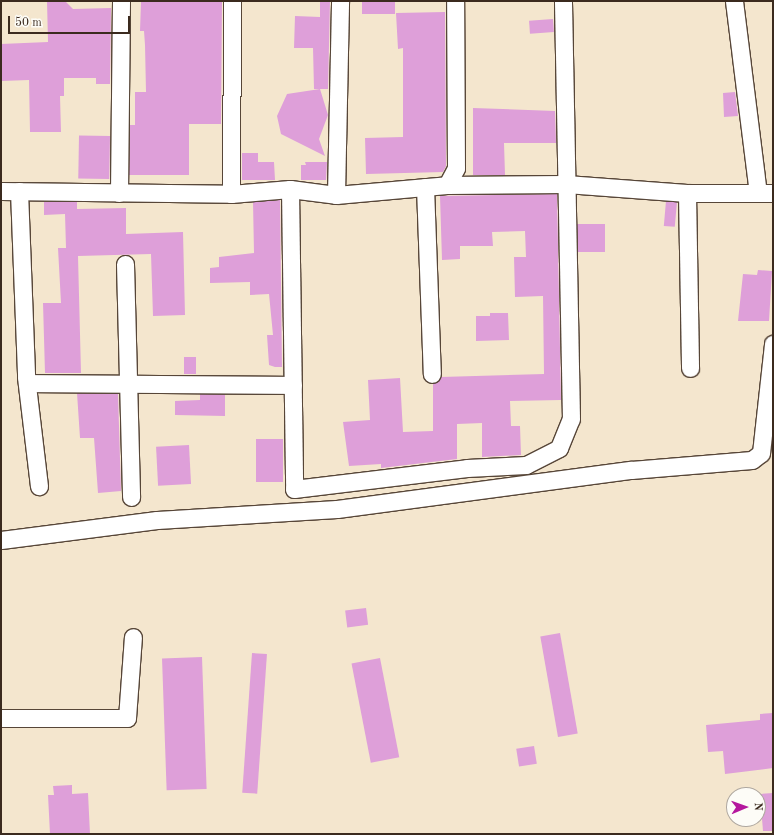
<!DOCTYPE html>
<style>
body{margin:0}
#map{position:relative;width:774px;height:835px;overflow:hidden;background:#f4e6ce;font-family:"Old Standard TT",serif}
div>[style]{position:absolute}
.building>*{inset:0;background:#de9fd9;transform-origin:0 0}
.roads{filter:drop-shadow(1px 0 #574638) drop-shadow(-1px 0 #574638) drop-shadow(0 1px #574638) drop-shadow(0 -1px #574638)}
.minor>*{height:17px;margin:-8.5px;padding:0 8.5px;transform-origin:8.5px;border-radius:8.5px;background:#fff}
span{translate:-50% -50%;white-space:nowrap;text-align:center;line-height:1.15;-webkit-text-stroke:4px #fdfcf7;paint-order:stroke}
.frame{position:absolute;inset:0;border:2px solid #3b2a1e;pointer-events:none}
.north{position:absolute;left:726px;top:787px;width:40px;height:40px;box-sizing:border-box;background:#fdfcf7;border:1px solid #afa8a0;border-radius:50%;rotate:88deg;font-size:11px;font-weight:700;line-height:16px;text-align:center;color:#3b2a1e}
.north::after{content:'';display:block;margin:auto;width:14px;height:18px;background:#b5179e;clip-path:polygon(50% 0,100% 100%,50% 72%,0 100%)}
.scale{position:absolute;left:8px;top:16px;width:122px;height:18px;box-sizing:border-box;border:2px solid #3b2a1e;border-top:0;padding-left:5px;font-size:12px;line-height:14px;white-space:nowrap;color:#3b2a1e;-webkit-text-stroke:3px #fdfcf7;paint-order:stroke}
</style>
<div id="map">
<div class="building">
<i style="clip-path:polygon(47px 1px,65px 1px,73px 9px,111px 8px,110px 84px,96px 84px,96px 78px,64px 78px,64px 96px,60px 96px,61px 132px,30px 132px,29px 80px,1px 81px,1px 44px,48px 42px)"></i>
<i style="clip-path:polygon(141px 1px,222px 1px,221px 124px,189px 124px,189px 175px,129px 175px,130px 125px,135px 125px,135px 92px,146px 92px,145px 45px,144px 31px,140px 31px)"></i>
<i style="clip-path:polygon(320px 1px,330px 1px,328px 89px,314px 89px,313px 48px,294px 48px,295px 16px,320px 17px)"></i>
<i style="left:362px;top:1px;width:33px;height:13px"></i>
<i style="clip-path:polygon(445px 12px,446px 166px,443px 172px,366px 174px,365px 138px,403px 137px,403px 48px,398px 49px,396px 13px)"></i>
<i style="left:553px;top:19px;width:13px;height:24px;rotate:86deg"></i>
<i style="clip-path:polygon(320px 89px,328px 115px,319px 139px,325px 156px,281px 134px,277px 116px,287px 94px)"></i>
<i style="clip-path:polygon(735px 92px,738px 116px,724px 117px,723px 93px)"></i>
<i style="clip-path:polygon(473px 108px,555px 111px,556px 143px,504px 143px,505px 175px,473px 175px)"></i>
<i style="left:110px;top:136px;width:43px;height:31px;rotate:91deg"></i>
<i style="clip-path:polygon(242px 153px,258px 153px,258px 162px,274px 162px,275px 180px,242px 180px)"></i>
<i style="clip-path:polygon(305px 162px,327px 162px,326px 180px,301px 180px,301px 165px,306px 165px)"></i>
<i style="clip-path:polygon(557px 194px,561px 400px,510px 401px,511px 426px,520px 426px,521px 455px,482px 457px,482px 423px,457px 424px,457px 459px,381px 468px,381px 464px,349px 466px,343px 422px,370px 420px,368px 380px,400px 378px,403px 432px,433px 431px,433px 384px,441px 377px,544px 374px,543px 296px,515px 297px,514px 257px,526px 257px,525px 231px,492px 232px,493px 246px,460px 246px,460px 259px,442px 260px,440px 196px)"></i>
<i style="clip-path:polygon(280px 200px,282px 367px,275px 367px,269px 365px,267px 335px,273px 335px,269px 294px,250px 295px,250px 282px,210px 283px,210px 268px,219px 267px,219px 257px,254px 253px,253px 202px)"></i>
<i style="left:666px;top:201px;width:11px;height:25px;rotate:5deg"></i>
<i style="clip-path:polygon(44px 202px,77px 202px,77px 209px,126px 208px,126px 234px,183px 232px,185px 315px,153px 316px,151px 254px,78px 256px,81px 373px,45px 373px,43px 303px,61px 303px,58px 248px,66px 248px,65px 214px,44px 215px)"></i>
<i style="left:577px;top:224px;width:28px;height:28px"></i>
<i style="clip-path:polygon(758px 270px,772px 271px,769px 321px,738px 321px,743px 274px,757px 275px)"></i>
<i style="clip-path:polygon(490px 313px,508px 313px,509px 340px,476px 341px,476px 316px,490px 316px)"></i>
<i style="left:184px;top:357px;width:12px;height:17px"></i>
<i style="clip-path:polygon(77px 393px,118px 394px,121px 491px,98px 493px,94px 438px,80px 438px)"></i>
<i style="clip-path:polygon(200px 394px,225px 394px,225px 416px,175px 415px,175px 401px,200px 400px)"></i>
<i style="left:256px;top:439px;width:27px;height:43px"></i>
<i style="left:189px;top:445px;width:39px;height:33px;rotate:87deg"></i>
<i style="left:366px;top:608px;width:17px;height:21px;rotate:83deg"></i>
<i style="left:560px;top:633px;width:102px;height:20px;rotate:80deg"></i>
<i style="left:252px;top:653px;width:15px;height:140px;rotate:4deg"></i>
<i style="left:202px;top:657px;width:132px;height:40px;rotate:88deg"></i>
<i style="left:380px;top:658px;width:101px;height:29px;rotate:79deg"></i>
<i style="clip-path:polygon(773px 713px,773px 768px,725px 774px,723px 751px,708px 752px,706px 725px,760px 720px,760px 714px)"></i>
<i style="left:534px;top:746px;width:18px;height:18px;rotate:81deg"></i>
<i style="clip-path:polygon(72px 785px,72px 794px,88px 793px,90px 834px,50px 834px,48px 795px,54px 795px,53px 786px)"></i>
<i style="clip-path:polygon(773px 793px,773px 831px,763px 831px,760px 794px)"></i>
</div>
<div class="roads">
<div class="minor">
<i style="left:734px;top:1px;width:193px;rotate:82.9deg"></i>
<i style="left:447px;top:185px;width:19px;rotate:-62deg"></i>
<i style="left:456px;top:168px;width:167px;rotate:-90.3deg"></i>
<i style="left:425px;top:187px;width:187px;rotate:87.9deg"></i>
<i style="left:290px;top:189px;width:300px;rotate:89.2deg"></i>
<i style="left:294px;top:489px;width:174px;rotate:-6.9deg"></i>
<i style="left:467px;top:468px;width:59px;rotate:-2.9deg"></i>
<i style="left:526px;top:465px;width:37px;rotate:-27deg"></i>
<i style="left:559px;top:448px;width:31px;rotate:-68deg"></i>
<i style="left:571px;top:419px;width:418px;rotate:-91.1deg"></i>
<i style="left:1px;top:191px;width:230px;rotate:0.7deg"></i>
<i style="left:231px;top:194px;width:59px;rotate:-4.8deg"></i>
<i style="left:290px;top:189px;width:46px;rotate:7.4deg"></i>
<i style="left:336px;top:195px;width:111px;rotate:-5.1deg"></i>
<i style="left:447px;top:185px;width:119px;rotate:-0.5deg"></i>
<i style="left:566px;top:184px;width:121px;rotate:4.3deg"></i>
<i style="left:687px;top:193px;width:86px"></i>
<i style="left:19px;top:191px;width:186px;rotate:87.8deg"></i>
<i style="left:26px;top:377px;width:110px;rotate:83.2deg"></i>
<i style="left:119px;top:193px;width:192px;rotate:-89.4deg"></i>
<i style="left:687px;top:193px;width:175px;rotate:89deg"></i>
<i style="left:231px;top:194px;width:193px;rotate:-89.7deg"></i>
<i style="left:336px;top:195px;width:194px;rotate:-88.8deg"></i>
<i style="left:125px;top:264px;width:233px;rotate:88.5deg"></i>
<i style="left:27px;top:383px;width:266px;rotate:0.4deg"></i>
<i style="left:1px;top:540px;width:157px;rotate:-7.3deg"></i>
<i style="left:157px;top:520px;width:180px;rotate:-3.5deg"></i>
<i style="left:337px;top:509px;width:297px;rotate:-7.6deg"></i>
<i style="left:631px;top:470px;width:121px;rotate:-4.7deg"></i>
<i style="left:752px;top:460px;width:11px;rotate:-38deg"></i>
<i style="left:761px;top:453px;width:110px;rotate:-83.7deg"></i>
<i style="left:1px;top:718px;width:126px"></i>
<i style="left:127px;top:718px;width:81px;rotate:-85.8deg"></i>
</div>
</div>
<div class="frame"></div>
<div class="north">N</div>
<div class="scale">50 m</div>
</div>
